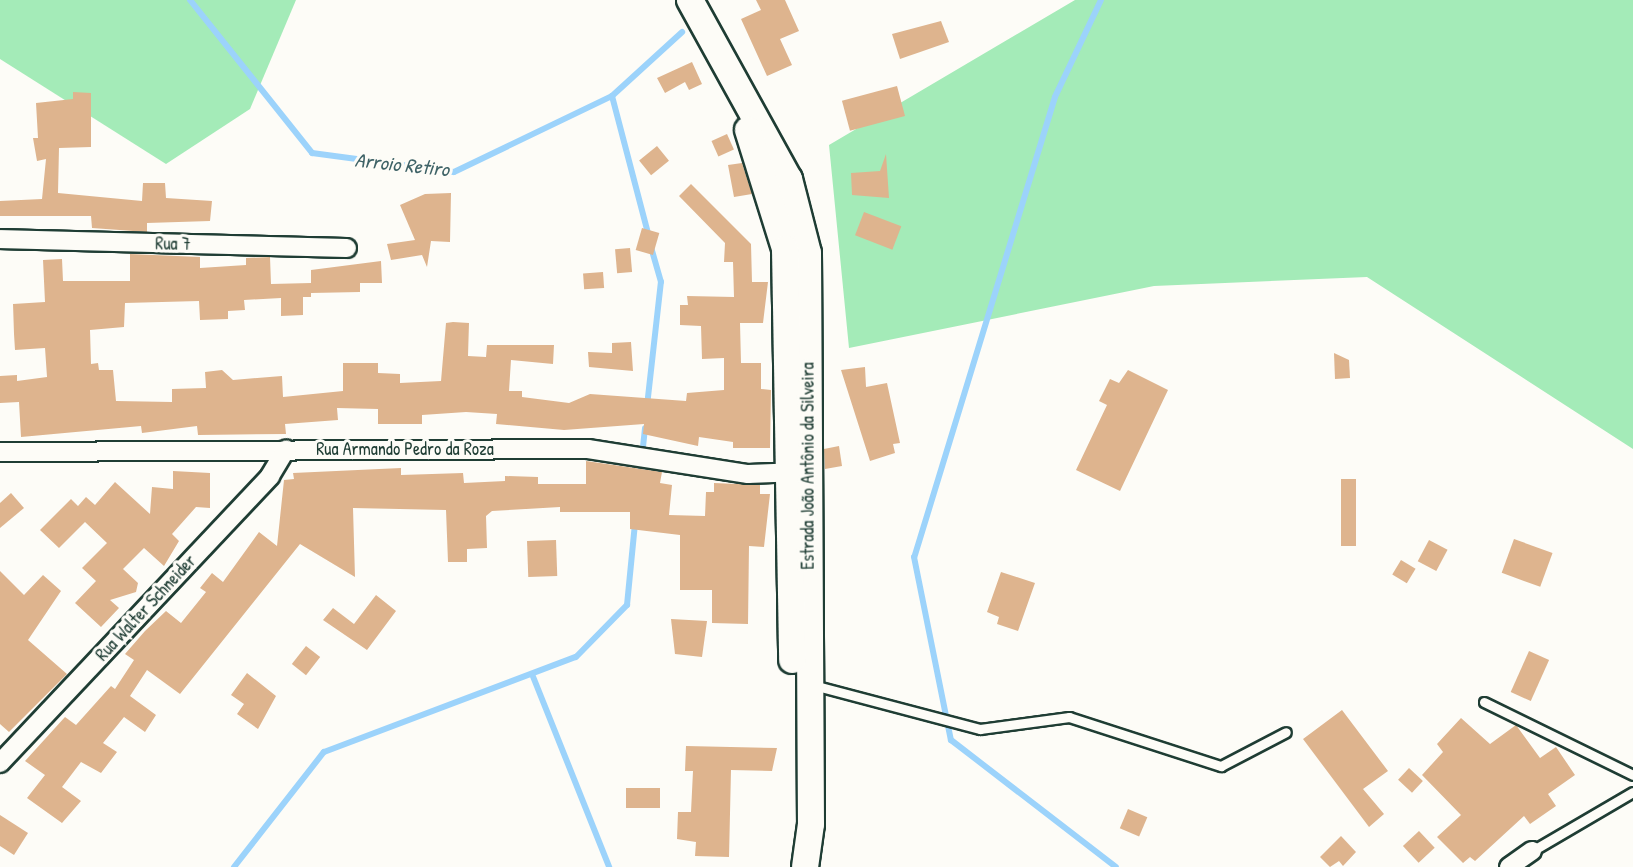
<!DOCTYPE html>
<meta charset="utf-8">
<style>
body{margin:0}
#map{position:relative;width:1633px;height:867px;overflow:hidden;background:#fdfcf7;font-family:"Patrick Hand",sans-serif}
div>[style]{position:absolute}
.green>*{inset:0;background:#a4ebb8}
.stream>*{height:6px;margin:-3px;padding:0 3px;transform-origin:3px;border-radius:3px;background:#9cd3fb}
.building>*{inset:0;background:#deb48e;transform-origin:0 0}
.roads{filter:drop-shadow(2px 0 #1f3d34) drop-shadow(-2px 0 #1f3d34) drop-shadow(0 2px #1f3d34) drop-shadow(0 -2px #1f3d34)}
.service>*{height:9px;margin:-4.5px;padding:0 4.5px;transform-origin:4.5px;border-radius:4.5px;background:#fdfcf7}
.minor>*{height:18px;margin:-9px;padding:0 9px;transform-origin:9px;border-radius:9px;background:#fdfcf7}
.secondary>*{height:26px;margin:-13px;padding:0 13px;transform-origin:13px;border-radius:13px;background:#fdfcf7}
span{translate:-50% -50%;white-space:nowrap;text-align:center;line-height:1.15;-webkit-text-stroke:6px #fdfcf7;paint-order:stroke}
.street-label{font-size:18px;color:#1f3d34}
.water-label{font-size:20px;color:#3e6266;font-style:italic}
</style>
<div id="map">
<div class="green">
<i style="clip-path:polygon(0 0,296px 0,250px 109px,166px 164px,0 59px)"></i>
<i style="clip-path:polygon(1075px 0,1633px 0,1633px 449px,1367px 277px,1154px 286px,849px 348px,829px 145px)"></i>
</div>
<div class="stream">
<i style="left:190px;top:0;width:196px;rotate:51.4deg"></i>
<i style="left:312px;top:153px;width:143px;rotate:7.6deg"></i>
<i style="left:454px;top:172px;width:175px;rotate:-25.7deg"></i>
<i style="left:612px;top:96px;width:95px;rotate:-42.4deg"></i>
<i style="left:1101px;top:0;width:107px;rotate:115.4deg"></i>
<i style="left:1055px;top:97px;width:481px;rotate:107deg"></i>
<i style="left:914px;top:557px;width:187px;rotate:78.6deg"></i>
<i style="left:951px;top:740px;width:208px;rotate:37.6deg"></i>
<i style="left:612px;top:96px;width:146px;rotate:75.3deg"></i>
<i style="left:647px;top:406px;width:125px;rotate:-83.6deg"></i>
<i style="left:661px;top:282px;width:36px;rotate:-106deg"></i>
<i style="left:640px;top:475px;width:47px;rotate:-83.9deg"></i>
<i style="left:532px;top:674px;width:208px;rotate:68.2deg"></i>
<i style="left:234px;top:867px;width:146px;rotate:-52deg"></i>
<i style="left:324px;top:752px;width:269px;rotate:-20.7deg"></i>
<i style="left:576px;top:657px;width:73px;rotate:-45.6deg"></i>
<i style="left:627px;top:605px;width:81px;rotate:-84.4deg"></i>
</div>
<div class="building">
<i style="clip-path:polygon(756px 0,785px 0,799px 31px,780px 39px,792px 65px,767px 76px,741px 19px,761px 10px)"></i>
<i style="clip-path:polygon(941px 21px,949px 42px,900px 59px,892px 34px)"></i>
<i style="clip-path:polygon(692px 62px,702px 84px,689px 90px,685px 82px,665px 93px,657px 78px)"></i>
<i style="left:897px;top:86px;width:31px;height:57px;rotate:75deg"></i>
<i style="clip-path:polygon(73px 92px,91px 93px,91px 147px,59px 148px,58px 193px,142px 201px,143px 183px,165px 183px,166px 198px,212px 201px,210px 221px,147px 223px,147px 232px,92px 228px,91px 216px,0 216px,0 201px,42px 199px,46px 159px,37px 161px,33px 138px,38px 138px,36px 103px,73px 99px)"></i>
<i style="left:727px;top:134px;width:17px;height:17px;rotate:66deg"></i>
<i style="left:657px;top:146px;width:19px;height:23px;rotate:51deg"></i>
<i style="clip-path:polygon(886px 154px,889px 198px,852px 195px,851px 173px,880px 171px)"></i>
<i style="clip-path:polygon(742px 163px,752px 194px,734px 197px,728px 165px)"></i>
<i style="clip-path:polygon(691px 184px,751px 244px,752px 282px,768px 282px,763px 323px,740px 323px,741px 363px,761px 363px,761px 389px,771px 390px,770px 448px,733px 448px,733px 442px,699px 437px,698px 446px,643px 434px,644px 424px,564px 430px,496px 424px,497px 414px,466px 412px,422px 415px,422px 424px,378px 424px,378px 409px,337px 408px,338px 420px,285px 424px,286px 434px,198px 435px,197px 426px,142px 433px,141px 426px,21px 437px,19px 402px,0 403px,0 376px,17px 375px,17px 381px,47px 377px,45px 348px,15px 350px,14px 334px,13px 304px,45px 302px,43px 260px,62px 259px,63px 281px,130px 281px,130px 254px,200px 257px,200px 268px,246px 265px,246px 258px,270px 257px,271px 284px,311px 283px,311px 297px,303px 297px,303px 315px,281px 316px,281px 298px,244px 300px,245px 310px,228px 311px,228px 319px,200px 320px,199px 301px,125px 303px,124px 327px,90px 330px,91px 364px,98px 363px,99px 370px,113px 370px,116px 401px,172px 402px,172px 389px,206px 388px,205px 372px,222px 370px,233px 380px,282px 376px,283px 397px,343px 391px,343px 363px,378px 363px,378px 373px,400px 374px,400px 383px,441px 381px,446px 323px,453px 322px,469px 323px,468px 356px,486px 357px,487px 345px,554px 345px,553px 364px,511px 360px,509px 391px,522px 391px,522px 397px,569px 403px,590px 394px,686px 401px,687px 393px,724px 390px,724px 358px,702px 359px,701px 326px,680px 325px,680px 305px,688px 305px,687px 296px,734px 297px,733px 262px,724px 262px,725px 243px,679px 196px)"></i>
<i style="clip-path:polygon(451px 193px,450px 242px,431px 241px,427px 267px,422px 255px,391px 260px,387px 244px,415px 240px,400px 205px,425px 194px)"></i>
<i style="left:864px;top:212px;width:40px;height:25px;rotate:21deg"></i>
<i style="left:642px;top:228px;width:18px;height:23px;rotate:16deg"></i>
<i style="left:630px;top:248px;width:24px;height:15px;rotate:85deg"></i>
<i style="clip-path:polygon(381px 261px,382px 283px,360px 283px,360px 292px,311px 293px,311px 270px)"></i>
<i style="left:603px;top:272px;width:16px;height:20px;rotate:86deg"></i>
<i style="clip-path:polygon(631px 342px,633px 371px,589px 367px,588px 352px,612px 353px,612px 343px)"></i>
<i style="clip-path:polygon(1334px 353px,1349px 360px,1350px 378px,1335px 379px)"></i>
<i style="clip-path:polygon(865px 367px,866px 387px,887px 383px,900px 443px,893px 444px,895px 453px,870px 461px,841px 370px)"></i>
<i style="clip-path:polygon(1128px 370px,1168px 390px,1120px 491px,1076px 470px,1107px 405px,1099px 401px,1110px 379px,1119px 383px)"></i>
<i style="clip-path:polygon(839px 446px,842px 466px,825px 469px,824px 449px)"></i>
<i style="clip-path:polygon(586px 461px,662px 472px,660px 483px,672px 485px,669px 515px,705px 516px,706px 492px,714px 492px,714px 483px,760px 485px,760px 494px,770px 494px,764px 547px,749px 546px,748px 624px,712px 623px,712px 590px,680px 590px,680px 535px,630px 529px,630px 512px,560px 512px,560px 507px,492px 511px,486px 516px,487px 548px,467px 549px,467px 562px,448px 562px,446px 510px,353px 508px,355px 577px,300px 544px,180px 694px,147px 670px,130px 696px,156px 715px,145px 732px,124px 717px,103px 743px,117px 752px,101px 773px,81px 762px,62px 787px,81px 801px,62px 823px,27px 798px,45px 775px,25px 761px,65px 717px,76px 725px,111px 686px,115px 689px,134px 660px,125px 654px,145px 631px,166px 611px,181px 623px,206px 592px,200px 588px,212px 573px,223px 582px,259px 532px,277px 546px,284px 480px,294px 479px,293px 473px,401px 468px,401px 475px,463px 473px,464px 483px,505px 481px,505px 476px,538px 477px,538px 484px,586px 484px)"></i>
<i style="clip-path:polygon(173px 471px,210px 473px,210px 508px,196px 507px,172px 534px,179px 541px,164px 566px,144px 548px,123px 569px,138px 583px,136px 592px,110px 600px,119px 608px,101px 627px,75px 603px,96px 581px,82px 568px,107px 543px,85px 522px,59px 548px,40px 530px,71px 499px,78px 506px,86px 497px,95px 505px,115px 482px,150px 514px,152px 487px,173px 489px)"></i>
<i style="left:1341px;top:479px;width:15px;height:67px"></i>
<i style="clip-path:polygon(11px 493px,24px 508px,0 528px,0 503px)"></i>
<i style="left:1514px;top:539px;width:41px;height:36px;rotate:20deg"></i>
<i style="left:556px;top:540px;width:36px;height:29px;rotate:88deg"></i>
<i style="left:1429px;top:540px;width:21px;height:24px;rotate:28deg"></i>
<i style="left:1401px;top:560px;width:17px;height:17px;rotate:31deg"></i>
<i style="clip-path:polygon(0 571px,24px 595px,43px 575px,61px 591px,28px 640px,67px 674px,9px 732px,0 724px)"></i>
<i style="clip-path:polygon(1001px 572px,1035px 583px,1018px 631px,997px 624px,999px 617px,987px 612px)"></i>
<i style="clip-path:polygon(376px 595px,396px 611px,367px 650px,323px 620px,333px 608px,354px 624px)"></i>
<i style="clip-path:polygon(671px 619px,707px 621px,702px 657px,675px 654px)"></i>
<i style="left:306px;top:646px;width:18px;height:23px;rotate:38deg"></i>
<i style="left:1529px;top:651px;width:22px;height:45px;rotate:24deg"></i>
<i style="clip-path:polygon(247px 673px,276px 696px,258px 729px,237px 714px,244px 704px,231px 695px)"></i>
<i style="clip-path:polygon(1342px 710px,1388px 771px,1363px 789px,1384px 814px,1369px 827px,1303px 739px)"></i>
<i style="clip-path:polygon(1461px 718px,1490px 744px,1516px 725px,1540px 758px,1556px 747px,1575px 775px,1548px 794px,1556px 806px,1530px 824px,1524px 816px,1475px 861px,1470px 857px,1463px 863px,1437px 837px,1461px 815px,1422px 775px,1443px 752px,1437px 744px)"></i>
<i style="clip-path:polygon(686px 746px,777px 748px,772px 771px,731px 770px,729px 857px,695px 856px,696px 842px,677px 839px,678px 812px,691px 812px,693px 771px,685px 771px)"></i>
<i style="left:1409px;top:768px;width:19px;height:16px;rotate:43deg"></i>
<i style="left:626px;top:788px;width:34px;height:20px"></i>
<i style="left:1128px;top:809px;width:21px;height:21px;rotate:23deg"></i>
<i style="clip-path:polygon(0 815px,28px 833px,14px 855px,0 846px)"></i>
<i style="left:1419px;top:831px;width:23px;height:22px;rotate:47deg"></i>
<i style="clip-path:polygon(1341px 836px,1356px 852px,1343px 866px,1339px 861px,1330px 867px,1320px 857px)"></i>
</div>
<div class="roads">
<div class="service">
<i style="left:813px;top:685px;width:173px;rotate:14.8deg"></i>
<i style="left:980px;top:729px;width:90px;rotate:-7.7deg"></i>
<i style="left:1069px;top:717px;width:160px;rotate:17.9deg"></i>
<i style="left:1221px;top:766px;width:73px;rotate:-27.6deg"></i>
<i style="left:1484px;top:702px;width:166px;rotate:26.1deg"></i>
<i style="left:1532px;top:851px;width:117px;rotate:-30.3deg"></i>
</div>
<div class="minor">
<i style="left:0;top:239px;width:347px;rotate:1.5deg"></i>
<i style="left:0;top:452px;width:588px;rotate:-0.29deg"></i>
<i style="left:588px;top:449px;width:162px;rotate:8.9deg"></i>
<i style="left:748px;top:474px;width:52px;rotate:-2.2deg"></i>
<i style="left:0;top:763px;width:394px;rotate:-46.7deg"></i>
<i style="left:270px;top:476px;width:31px;rotate:-59deg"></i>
<i style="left:1509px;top:867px;width:28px;rotate:-35deg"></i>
</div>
<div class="secondary">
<i style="left:690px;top:0;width:205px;rotate:61.1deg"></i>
<i style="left:789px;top:179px;width:76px;rotate:75.6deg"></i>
<i style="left:808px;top:253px;width:571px;rotate:89.7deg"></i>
<i style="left:811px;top:824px;width:43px;rotate:97.9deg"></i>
<i style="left:748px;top:130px;width:125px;rotate:72.7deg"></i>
<i style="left:785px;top:249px;width:411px;rotate:89deg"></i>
</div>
</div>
<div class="street-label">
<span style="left:173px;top:244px;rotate:1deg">Rua 7</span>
<span style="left:405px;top:449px">Rua Armando Pedro da Roza</span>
<span style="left:808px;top:466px;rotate:-90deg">Estrada João Antônio da Silveira</span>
<span style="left:146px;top:608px;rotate:-47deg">Rua Walter Schneider</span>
</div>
<div class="water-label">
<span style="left:402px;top:164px;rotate:6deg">Arroio Retiro</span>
</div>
</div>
